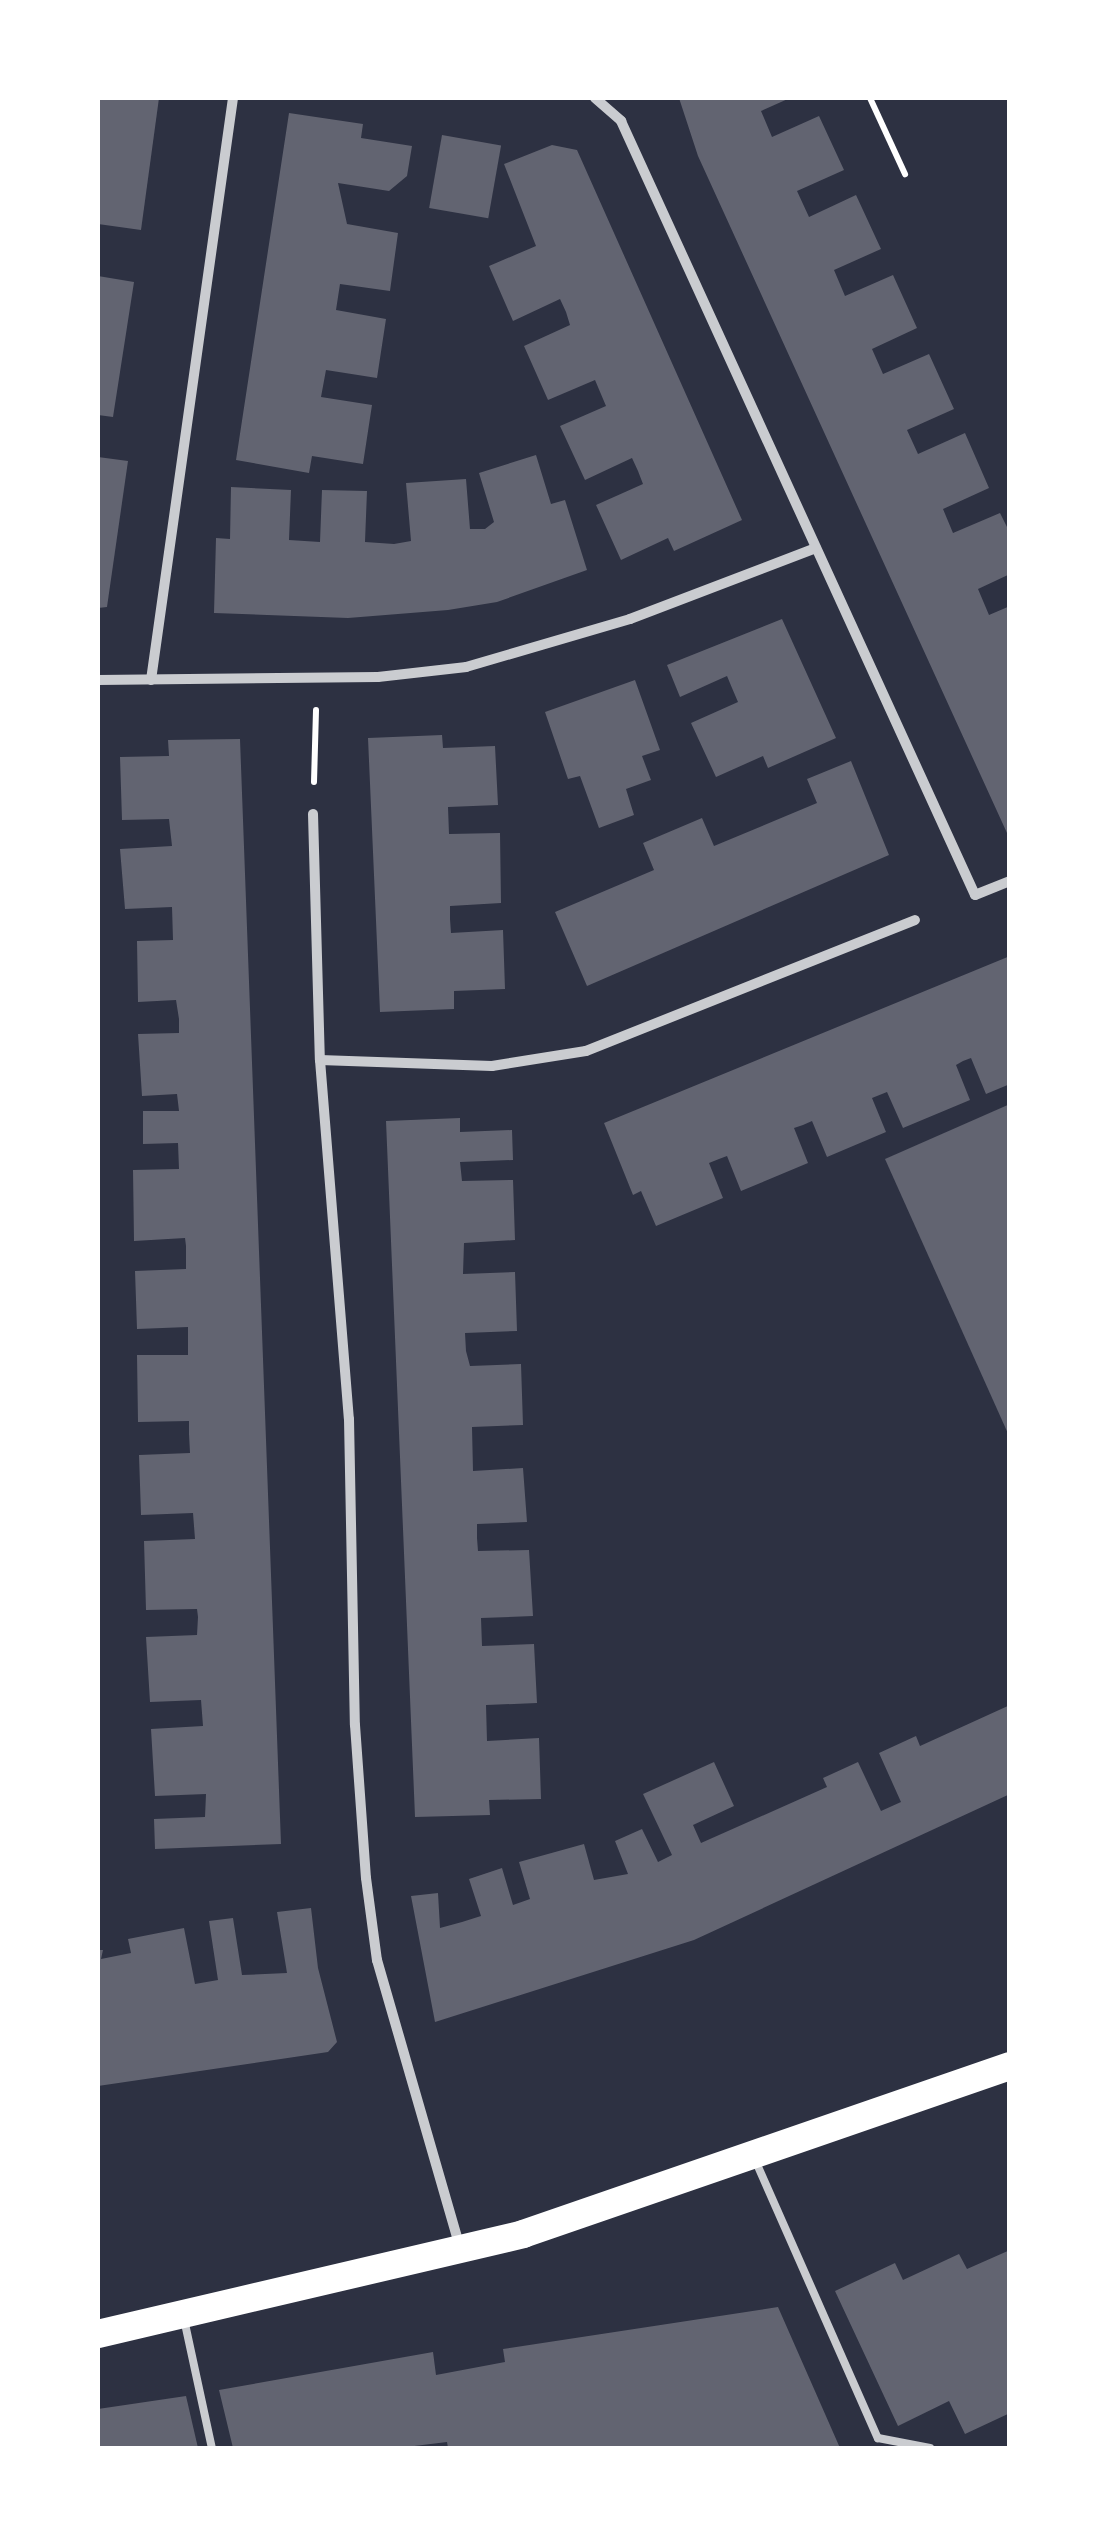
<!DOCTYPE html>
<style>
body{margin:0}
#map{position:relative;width:1107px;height:2546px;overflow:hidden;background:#2d3142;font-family:"Titillium Web",sans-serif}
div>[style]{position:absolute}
.building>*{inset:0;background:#626471;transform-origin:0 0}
.path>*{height:6px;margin:-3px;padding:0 3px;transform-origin:3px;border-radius:3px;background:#fff}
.service>*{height:8px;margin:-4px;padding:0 4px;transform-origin:4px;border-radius:4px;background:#caccd0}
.minor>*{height:10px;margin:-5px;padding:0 5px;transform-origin:5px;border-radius:5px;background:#caccd0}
.trunk>*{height:28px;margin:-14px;padding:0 14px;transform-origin:14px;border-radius:14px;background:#fff}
span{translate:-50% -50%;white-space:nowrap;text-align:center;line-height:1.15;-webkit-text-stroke:8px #fff;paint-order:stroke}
.frame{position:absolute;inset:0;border:100px solid #fff;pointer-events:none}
</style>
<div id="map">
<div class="building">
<i style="clip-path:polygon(98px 98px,159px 98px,141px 230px,98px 224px)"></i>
<i style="clip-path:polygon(679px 98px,790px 98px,761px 111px,772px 137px,819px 116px,844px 170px,797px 191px,809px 217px,856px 195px,881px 249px,834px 270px,845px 296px,893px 275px,917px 328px,872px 349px,883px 374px,929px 354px,954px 409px,907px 430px,918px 454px,965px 433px,989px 488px,943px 509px,953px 533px,1000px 513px,1010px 533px,1010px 574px,978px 589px,989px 615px,1010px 606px,1007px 833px,698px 156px)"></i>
<i style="clip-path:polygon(289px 113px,363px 124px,361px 138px,412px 146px,407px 176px,389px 191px,338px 183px,347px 224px,398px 233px,390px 291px,340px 284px,336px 310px,386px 319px,377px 378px,326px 370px,321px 397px,372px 405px,363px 464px,312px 456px,309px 473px,236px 460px)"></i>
<i style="left:442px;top:135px;width:60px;height:74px;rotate:10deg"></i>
<i style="clip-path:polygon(552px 145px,577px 150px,742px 520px,674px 551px,668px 538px,621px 560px,596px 505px,643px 484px,638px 471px,632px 458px,585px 480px,560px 426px,606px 406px,595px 380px,548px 400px,524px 346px,570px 325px,566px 312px,560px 299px,513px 321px,489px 266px,536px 246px,504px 164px)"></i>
<i style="clip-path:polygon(98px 276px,134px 282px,113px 417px,98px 415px)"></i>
<i style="clip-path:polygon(536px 455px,551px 504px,565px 500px,587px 570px,497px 602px,448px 610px,348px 618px,214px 613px,216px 538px,230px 539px,231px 487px,291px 490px,289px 540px,320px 542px,322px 490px,367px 491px,365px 542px,394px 544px,411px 541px,406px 483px,466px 479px,470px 529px,485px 529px,494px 522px,479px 473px)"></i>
<i style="clip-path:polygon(98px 457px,128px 461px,107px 607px,98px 608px)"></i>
<i style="clip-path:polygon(782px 619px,836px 738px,768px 768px,763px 756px,716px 777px,691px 723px,738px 702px,732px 688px,727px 676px,680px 697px,667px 665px)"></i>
<i style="clip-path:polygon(635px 680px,660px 750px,642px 756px,651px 780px,626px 789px,634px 815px,599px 828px,580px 776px,568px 779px,545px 712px)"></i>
<i style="clip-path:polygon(442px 735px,443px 748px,495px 746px,498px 805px,448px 807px,449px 834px,500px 833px,501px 903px,450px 906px,450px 919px,451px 933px,503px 930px,505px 989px,454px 991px,454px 1009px,380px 1012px,368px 738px)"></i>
<i style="clip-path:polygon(240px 739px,281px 1844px,155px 1849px,154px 1819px,205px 1817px,206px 1794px,155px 1796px,151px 1729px,203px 1726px,201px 1700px,150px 1702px,146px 1637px,197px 1635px,198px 1617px,197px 1609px,146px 1610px,144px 1541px,195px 1539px,193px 1513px,141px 1515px,139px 1455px,190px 1453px,189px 1434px,189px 1421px,138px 1422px,137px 1355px,188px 1355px,188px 1327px,137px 1329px,135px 1271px,186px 1269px,186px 1246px,185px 1238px,134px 1241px,133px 1170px,179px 1169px,178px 1143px,143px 1144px,143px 1111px,179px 1111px,177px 1094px,142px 1096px,138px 1034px,179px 1033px,179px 1019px,176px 1000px,138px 1002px,137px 941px,173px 940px,172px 907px,125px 909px,120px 849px,172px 846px,169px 819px,122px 820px,120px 757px,169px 756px,168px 740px)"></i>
<i style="clip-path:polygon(851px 761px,889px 855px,587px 986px,555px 912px,654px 870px,643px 843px,702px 818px,714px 846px,817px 803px,807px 779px)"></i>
<i style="clip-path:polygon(1010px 956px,1010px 1084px,986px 1094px,971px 1058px,963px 1061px,956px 1065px,970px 1100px,903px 1128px,887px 1092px,872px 1098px,886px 1132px,827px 1157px,812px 1121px,803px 1125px,794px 1128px,808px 1163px,741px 1191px,727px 1156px,719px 1159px,709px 1163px,723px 1198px,656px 1226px,641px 1191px,633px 1195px,604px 1123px)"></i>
<i style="clip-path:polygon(1010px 1104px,1010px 1438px,885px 1159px)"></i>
<i style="clip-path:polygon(460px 1118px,460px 1132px,512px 1130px,513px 1160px,460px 1162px,462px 1181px,513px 1180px,515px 1240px,464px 1243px,463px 1274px,515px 1272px,517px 1331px,465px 1333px,466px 1351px,470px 1366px,521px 1364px,523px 1425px,472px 1427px,473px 1471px,523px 1468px,527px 1522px,477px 1524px,477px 1538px,478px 1551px,529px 1550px,533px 1616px,481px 1618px,482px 1646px,534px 1644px,537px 1703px,486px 1705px,487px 1741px,539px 1738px,541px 1799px,489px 1800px,490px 1815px,415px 1817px,386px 1121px)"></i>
<i style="clip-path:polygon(1010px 1705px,1010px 1794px,694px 1940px,435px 2022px,411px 1896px,438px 1893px,440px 1928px,462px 1922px,481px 1916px,469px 1879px,502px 1868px,513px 1905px,530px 1899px,519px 1862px,584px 1844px,594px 1880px,628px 1874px,615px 1841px,642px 1829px,658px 1862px,672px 1855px,643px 1794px,714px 1762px,734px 1806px,693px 1825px,701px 1843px,827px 1787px,823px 1778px,858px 1762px,881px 1811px,901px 1802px,879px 1753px,916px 1736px,920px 1746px)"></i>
<i style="clip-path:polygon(311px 1908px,318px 1968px,337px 2042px,328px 2052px,98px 2086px,98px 1950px,103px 1950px,101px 1959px,131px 1953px,128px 1939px,184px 1928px,195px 1984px,218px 1980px,209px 1921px,233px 1918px,242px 1975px,287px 1973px,277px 1912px)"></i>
<i style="clip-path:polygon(1010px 2250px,1010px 2413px,965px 2434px,949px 2401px,898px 2426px,835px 2291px,895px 2263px,903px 2280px,959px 2254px,967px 2269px)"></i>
<i style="clip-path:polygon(778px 2307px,840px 2448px,448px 2448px,447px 2442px,398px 2448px,233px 2448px,219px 2390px,433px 2352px,436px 2375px,505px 2362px,503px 2349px)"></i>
<i style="clip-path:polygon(186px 2396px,198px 2448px,98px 2448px,98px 2409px)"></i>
</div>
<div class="path">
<i style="left:870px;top:98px;width:84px;rotate:65.3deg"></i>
<i style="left:314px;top:782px;width:72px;rotate:-88.4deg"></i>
</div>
<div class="service">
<i style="left:756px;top:2162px;width:302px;rotate:66.2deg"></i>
<i style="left:878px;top:2438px;width:53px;rotate:10.9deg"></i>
<i style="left:184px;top:2319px;width:132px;rotate:77.8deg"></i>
</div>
<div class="minor">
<i style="left:595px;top:98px;width:35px;rotate:41deg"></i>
<i style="left:621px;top:121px;width:851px;rotate:65.42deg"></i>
<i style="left:975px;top:895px;width:38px;rotate:-22deg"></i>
<i style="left:98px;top:680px;width:280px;rotate:-0.6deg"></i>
<i style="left:378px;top:677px;width:89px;rotate:-6.5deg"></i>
<i style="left:466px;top:667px;width:171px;rotate:-16.3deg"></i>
<i style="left:630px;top:619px;width:199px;rotate:-20.9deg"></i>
<i style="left:151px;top:680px;width:588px;rotate:-81.98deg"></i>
<i style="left:313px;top:814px;width:246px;rotate:88.4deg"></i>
<i style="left:320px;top:1060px;width:360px;rotate:85.4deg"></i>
<i style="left:349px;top:1419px;width:306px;rotate:88.9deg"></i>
<i style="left:355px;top:1725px;width:153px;rotate:85.9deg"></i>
<i style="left:366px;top:1878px;width:83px;rotate:82.4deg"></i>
<i style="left:377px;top:1960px;width:300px;rotate:73.9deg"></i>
<i style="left:320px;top:1060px;width:172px;rotate:2deg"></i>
<i style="left:492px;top:1066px;width:95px;rotate:-9.1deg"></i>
<i style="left:586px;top:1051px;width:354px;rotate:-21.7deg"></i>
</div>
<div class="trunk">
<i style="left:98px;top:2334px;width:437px;rotate:-13.2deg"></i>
<i style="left:523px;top:2234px;width:515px;rotate:-19.03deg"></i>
</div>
<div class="frame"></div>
</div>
